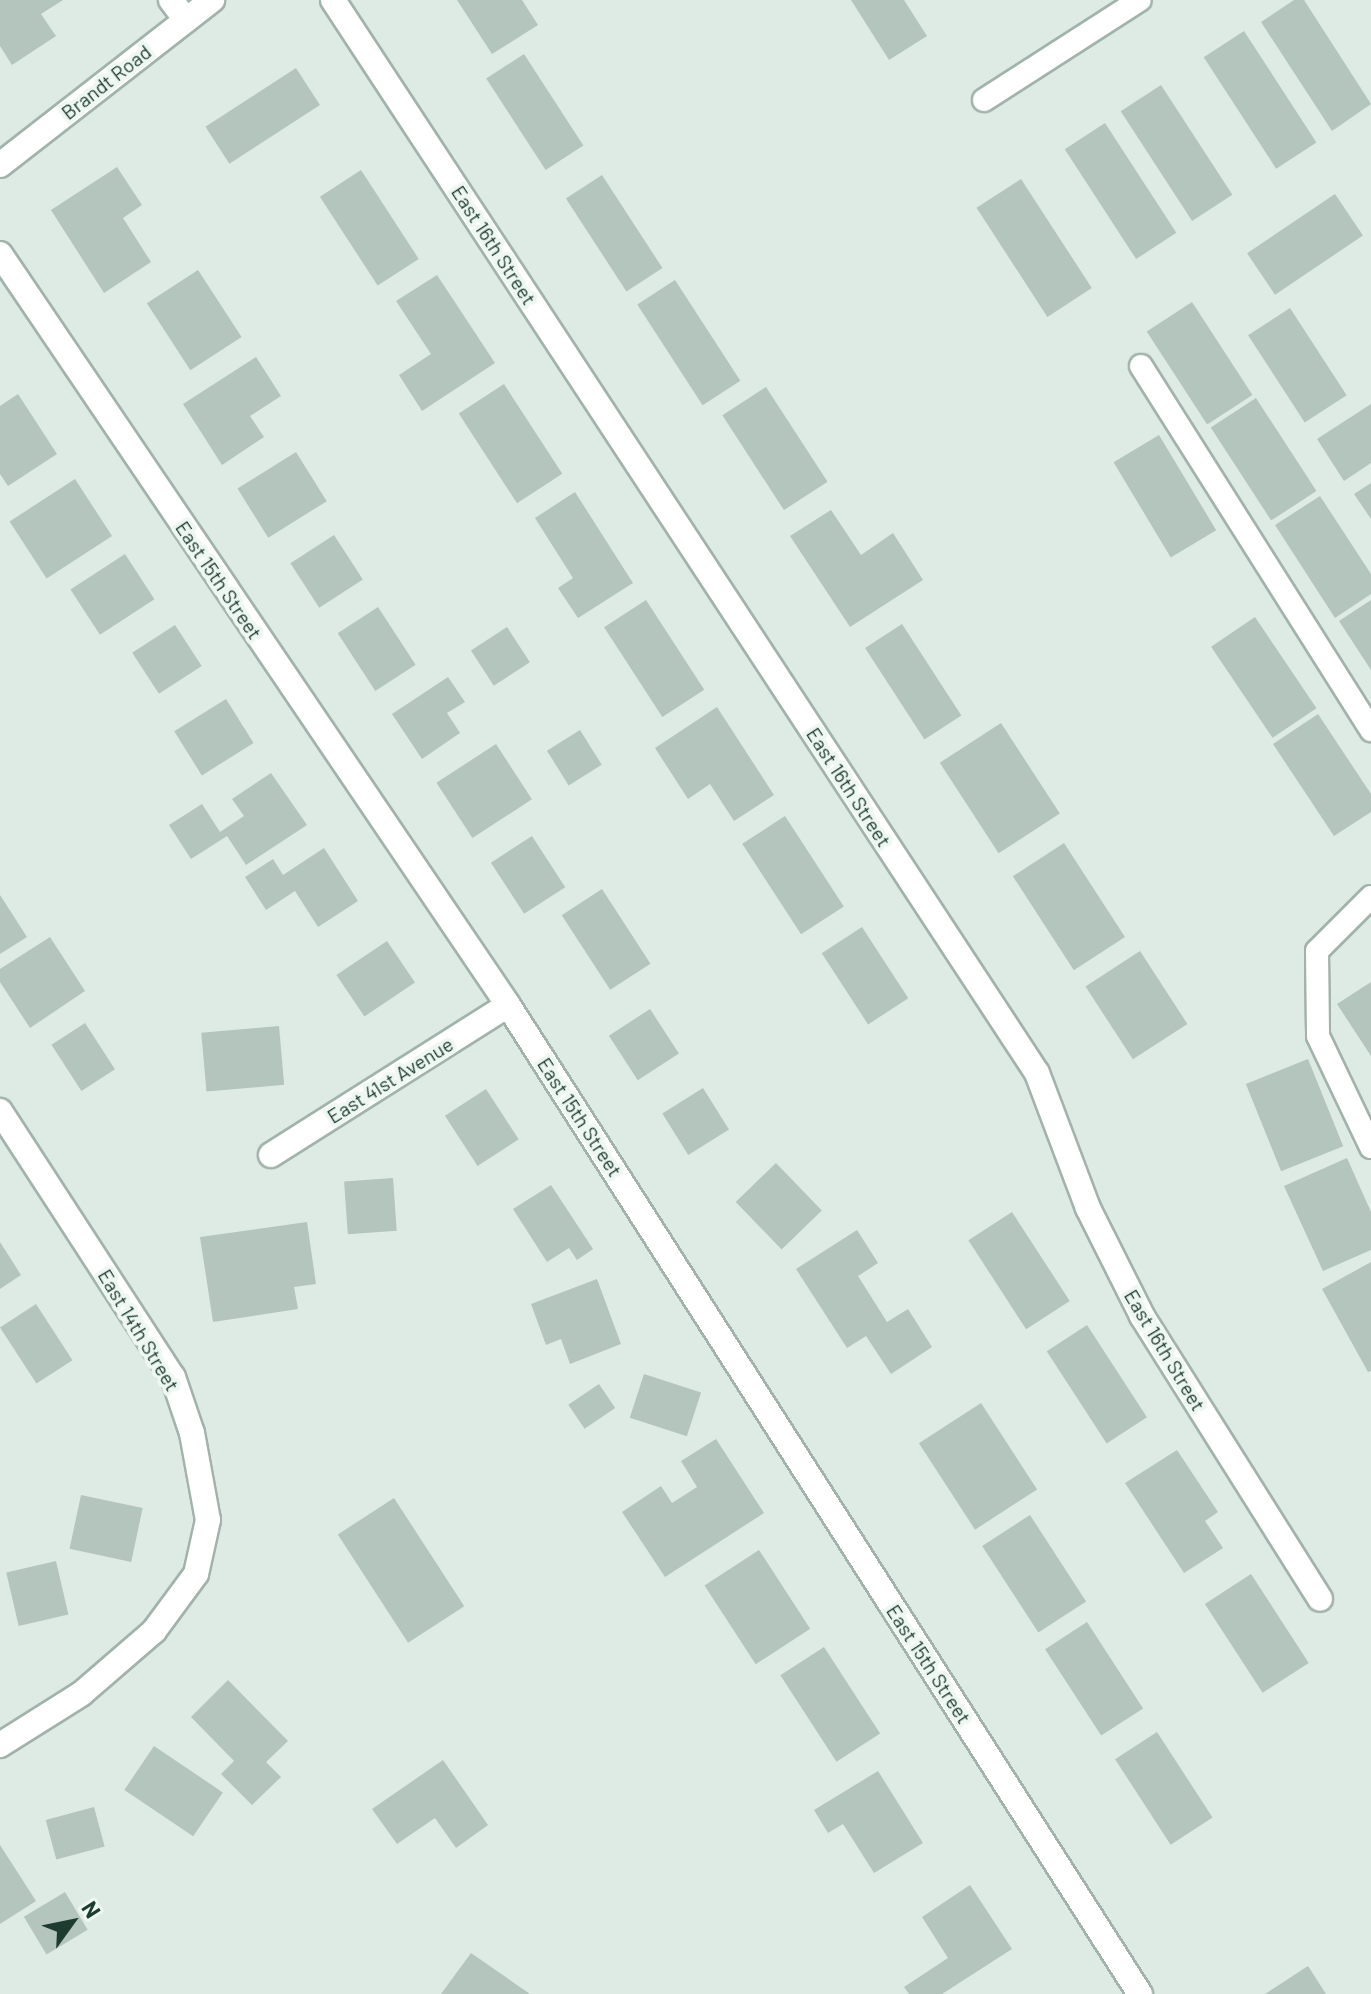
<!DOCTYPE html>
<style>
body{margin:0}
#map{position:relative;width:1371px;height:1994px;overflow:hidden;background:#deebe4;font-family:Barlow,sans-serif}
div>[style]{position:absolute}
.building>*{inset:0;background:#b3c5bc;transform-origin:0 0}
.roads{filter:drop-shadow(2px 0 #a1b3ab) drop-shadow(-2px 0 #a1b3ab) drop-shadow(0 2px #a1b3ab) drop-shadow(0 -2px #a1b3ab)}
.service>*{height:22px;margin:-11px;padding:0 11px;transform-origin:11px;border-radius:11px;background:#fff}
.minor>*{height:24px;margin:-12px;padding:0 12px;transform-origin:12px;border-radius:12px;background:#fff}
.tertiary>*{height:24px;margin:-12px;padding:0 12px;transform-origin:12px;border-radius:12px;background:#fff}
span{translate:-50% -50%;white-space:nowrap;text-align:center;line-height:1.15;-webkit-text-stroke:8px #eef7f2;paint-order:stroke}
.street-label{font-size:20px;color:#1e3b31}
.north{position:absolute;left:32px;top:1882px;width:80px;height:80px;-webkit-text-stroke:6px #eef7f2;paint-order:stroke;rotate:57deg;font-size:22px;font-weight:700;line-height:32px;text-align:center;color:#1e3b31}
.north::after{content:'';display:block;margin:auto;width:28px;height:36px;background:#1e3b31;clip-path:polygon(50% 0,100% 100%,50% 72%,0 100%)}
</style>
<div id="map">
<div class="building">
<i style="clip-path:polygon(0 0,63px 0,41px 14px,56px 36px,12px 65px,0 46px)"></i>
<i style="clip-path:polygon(457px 0,522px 0,538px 25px,492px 54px)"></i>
<i style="clip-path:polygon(851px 0,904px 0,927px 36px,889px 60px)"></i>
<i style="clip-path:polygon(1294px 0,1304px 0,1371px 104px,1332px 131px,1261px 22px)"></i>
<i style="left:1244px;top:31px;width:133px;height:48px;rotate:57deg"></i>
<i style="left:524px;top:54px;width:109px;height:45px;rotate:57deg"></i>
<i style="left:296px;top:68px;width:44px;height:108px;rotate:57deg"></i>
<i style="left:1161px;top:85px;width:131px;height:48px;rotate:57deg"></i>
<i style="left:1105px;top:123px;width:131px;height:48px;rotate:57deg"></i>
<i style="clip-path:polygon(117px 167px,142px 205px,123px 218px,151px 262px,104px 293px,51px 210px)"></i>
<i style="left:361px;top:170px;width:106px;height:49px;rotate:57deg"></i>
<i style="left:602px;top:175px;width:111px;height:43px;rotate:57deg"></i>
<i style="left:1021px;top:179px;width:130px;height:53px;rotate:57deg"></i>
<i style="left:1335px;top:194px;width:50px;height:106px;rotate:56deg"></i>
<i style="left:198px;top:270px;width:80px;height:61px;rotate:57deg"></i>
<i style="clip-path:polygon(437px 275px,495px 363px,422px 411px,399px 375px,431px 354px,396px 301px)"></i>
<i style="left:675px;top:280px;width:120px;height:45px;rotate:57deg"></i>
<i style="left:1192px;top:302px;width:111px;height:54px;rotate:57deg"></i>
<i style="left:1290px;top:308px;width:104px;height:50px;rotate:57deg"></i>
<i style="clip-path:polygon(256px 357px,281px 396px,250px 416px,264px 437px,222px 465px,183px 404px)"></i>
<i style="left:504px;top:384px;width:107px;height:54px;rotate:57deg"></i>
<i style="left:766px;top:387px;width:113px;height:52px;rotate:57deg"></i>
<i style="clip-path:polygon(18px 394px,57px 454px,8px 486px,0 474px,0 406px)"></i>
<i style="left:1256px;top:398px;width:111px;height:54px;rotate:57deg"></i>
<i style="clip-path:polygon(1371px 404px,1371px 463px,1344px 481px,1317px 439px)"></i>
<i style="left:1159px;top:435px;width:111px;height:53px;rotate:59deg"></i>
<i style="left:296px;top:452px;width:58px;height:69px;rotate:58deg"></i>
<i style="left:75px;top:479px;width:68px;height:78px;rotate:57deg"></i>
<i style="clip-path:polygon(1371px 483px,1371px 519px,1354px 494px)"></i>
<i style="clip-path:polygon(575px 492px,633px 583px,578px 618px,558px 588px,573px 578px,535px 518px)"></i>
<i style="clip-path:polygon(1320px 496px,1371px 574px,1371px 594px,1335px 618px,1275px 525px)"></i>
<i style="clip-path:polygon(831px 510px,861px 555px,893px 533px,923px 580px,850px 627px,790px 536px)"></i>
<i style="left:334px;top:535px;width:53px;height:52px;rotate:57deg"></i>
<i style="left:125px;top:554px;width:54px;height:65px;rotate:57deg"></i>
<i style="left:646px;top:600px;width:107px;height:50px;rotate:57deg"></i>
<i style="clip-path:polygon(1371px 600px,1371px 670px,1339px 621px)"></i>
<i style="left:378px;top:607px;width:69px;height:48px;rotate:57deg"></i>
<i style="left:1255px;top:617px;width:110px;height:53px;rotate:56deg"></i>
<i style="left:902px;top:624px;width:109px;height:44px;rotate:57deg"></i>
<i style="left:175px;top:625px;width:49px;height:51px;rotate:57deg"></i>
<i style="left:507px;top:627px;width:42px;height:43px;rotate:57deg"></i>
<i style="clip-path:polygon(448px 677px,465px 702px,447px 713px,460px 733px,422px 759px,392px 714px)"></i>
<i style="left:226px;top:699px;width:52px;height:61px;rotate:58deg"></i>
<i style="clip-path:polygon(717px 707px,774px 795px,734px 821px,710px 784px,688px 799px,655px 748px)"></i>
<i style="clip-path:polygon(1318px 714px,1371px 794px,1371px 812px,1334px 836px,1273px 744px)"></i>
<i style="left:1001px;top:723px;width:108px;height:73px;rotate:57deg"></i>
<i style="left:580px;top:730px;width:41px;height:39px;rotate:58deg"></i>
<i style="left:496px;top:744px;width:66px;height:71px;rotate:57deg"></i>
<i style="clip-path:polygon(271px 773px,307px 825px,246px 865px,227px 836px,191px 859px,169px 825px,202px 804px,220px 832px,244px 816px,232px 799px)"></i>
<i style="left:785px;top:816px;width:108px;height:51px;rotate:57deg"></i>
<i style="left:532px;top:836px;width:61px;height:49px;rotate:57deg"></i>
<i style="left:1064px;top:843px;width:112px;height:61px;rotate:57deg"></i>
<i style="clip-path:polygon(324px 848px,358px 901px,318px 927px,295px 891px,266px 910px,245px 877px,273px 859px,283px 875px)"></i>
<i style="left:602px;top:889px;width:89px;height:48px;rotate:57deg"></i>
<i style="clip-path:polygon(0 895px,27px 937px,0 954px)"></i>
<i style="left:862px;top:927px;width:85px;height:48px;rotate:57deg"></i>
<i style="clip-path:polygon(50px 937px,85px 991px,30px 1028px,0 982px,0 969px)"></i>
<i style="left:387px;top:941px;width:50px;height:61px;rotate:56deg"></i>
<i style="left:1140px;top:951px;width:87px;height:65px;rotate:57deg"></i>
<i style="clip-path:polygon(1371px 982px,1371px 1056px,1337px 1004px)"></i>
<i style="left:650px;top:1009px;width:53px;height:49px;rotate:57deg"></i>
<i style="left:85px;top:1023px;width:55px;height:40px;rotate:57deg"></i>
<i style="left:279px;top:1026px;width:59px;height:78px;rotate:85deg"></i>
<i style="left:1308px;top:1059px;width:94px;height:67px;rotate:68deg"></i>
<i style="left:703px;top:1088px;width:49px;height:48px;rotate:58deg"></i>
<i style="left:486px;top:1089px;width:60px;height:49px;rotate:57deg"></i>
<i style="clip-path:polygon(1347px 1158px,1371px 1212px,1371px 1250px,1323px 1271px,1284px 1186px)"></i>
<i style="left:776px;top:1163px;width:66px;height:56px;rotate:46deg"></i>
<i style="left:393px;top:1178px;width:53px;height:49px;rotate:86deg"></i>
<i style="clip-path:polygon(551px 1185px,593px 1249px,577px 1260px,569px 1248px,547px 1262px,513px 1209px)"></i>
<i style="left:1012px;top:1212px;width:106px;height:52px;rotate:57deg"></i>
<i style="clip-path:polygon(307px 1222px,316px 1284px,294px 1287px,298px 1309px,213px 1322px,200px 1237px)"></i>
<i style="clip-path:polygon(857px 1230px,878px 1263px,858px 1276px,887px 1322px,908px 1309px,932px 1347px,891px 1374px,866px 1336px,847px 1348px,796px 1269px)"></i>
<i style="clip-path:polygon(0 1242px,21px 1275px,0 1289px)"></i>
<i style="clip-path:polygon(1371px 1262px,1371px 1371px,1368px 1372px,1322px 1289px)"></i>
<i style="clip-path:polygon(597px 1279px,621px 1344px,570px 1364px,561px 1339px,546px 1345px,531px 1304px)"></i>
<i style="left:36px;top:1304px;width:67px;height:43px;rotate:57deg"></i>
<i style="left:1087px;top:1325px;width:110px;height:48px;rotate:57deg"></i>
<i style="left:644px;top:1374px;width:60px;height:46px;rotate:18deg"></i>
<i style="left:599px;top:1384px;width:29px;height:37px;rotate:56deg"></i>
<i style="left:981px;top:1403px;width:103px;height:74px;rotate:57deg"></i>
<i style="clip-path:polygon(716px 1439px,764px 1513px,665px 1577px,622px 1512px,661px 1486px,672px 1503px,697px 1487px,681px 1461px)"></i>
<i style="clip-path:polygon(1177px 1450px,1218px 1512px,1205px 1521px,1223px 1548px,1184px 1573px,1125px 1483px)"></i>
<i style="left:81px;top:1495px;width:63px;height:55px;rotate:12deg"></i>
<i style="left:394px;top:1498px;width:129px;height:67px;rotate:57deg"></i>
<i style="left:1030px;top:1515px;width:103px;height:57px;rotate:57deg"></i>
<i style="left:759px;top:1550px;width:94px;height:65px;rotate:57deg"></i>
<i style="left:56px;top:1561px;width:55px;height:51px;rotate:77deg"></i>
<i style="left:1251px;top:1574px;width:106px;height:55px;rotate:57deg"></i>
<i style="left:1087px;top:1622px;width:103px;height:50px;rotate:57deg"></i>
<i style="left:824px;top:1647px;width:103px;height:52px;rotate:57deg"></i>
<i style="clip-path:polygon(228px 1680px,288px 1741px,266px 1762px,281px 1777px,252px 1805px,221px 1774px,234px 1761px,191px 1717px)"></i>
<i style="left:1157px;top:1732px;width:102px;height:50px;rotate:57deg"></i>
<i style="left:154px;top:1746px;width:83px;height:53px;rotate:34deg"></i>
<i style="clip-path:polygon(443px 1760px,488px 1825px,456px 1848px,435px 1818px,397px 1844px,372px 1809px)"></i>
<i style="clip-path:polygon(878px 1771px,923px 1843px,874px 1873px,843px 1824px,828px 1833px,814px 1810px)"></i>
<i style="left:94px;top:1807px;width:41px;height:50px;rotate:75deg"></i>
<i style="clip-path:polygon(0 1845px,36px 1901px,0 1924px)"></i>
<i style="clip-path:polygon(970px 1885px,1012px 1949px,942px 1994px,909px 1994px,904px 1987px,948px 1958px,922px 1917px)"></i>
<i style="left:65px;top:1892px;width:44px;height:48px;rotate:59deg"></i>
<i style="clip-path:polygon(471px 1953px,530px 1994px,441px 1994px)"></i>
<i style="clip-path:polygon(1308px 1966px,1326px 1994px,1265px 1994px)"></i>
</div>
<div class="roads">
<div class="service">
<i style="left:984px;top:100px;width:185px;rotate:-32.7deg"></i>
<i style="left:1141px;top:366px;width:431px;rotate:57.7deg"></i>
<i style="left:1371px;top:897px;width:76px;rotate:135deg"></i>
<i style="left:1317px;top:951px;width:85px;rotate:89.3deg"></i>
<i style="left:1318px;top:1036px;width:123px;rotate:64.5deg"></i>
</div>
<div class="minor">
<i style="left:171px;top:0;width:25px;rotate:53deg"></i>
<i style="left:333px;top:0;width:1283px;rotate:56.73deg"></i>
<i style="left:1037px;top:1073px;width:144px;rotate:69.3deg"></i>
<i style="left:1088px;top:1208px;width:121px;rotate:63.4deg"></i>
<i style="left:1142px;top:1316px;width:334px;rotate:57.8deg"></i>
<i style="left:0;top:254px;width:907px;rotate:55.92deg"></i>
<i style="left:508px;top:1005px;width:1174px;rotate:57.42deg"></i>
<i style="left:0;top:1111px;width:317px;rotate:57deg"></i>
<i style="left:173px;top:1377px;width:59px;rotate:71.3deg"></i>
<i style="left:192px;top:1433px;width:88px;rotate:79.6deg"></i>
<i style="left:208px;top:1520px;width:55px;rotate:102.5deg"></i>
<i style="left:196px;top:1574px;width:71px;rotate:126.4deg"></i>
<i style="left:154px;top:1631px;width:96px;rotate:139.2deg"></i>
<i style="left:81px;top:1694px;width:96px;rotate:147.8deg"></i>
<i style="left:271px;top:1155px;width:280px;rotate:-32.3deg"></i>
</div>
<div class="tertiary">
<i style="left:0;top:165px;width:269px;rotate:-37.9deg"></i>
</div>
</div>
<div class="street-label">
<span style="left:106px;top:82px;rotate:-38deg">Brandt Road</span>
<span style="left:494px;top:245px;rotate:57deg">East 16th Street</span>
<span style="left:219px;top:580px;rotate:56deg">East 15th Street</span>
<span style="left:849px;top:787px;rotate:57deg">East 16th Street</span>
<span style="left:390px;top:1080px;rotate:-32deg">East 41st Avenue</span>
<span style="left:580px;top:1117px;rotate:57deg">East 15th Street</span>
<span style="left:139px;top:1330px;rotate:59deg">East 14th Street</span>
<span style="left:1165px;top:1350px;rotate:59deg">East 16th Street</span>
<span style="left:929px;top:1664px;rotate:57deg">East 15th Street</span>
</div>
<div class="north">N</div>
</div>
